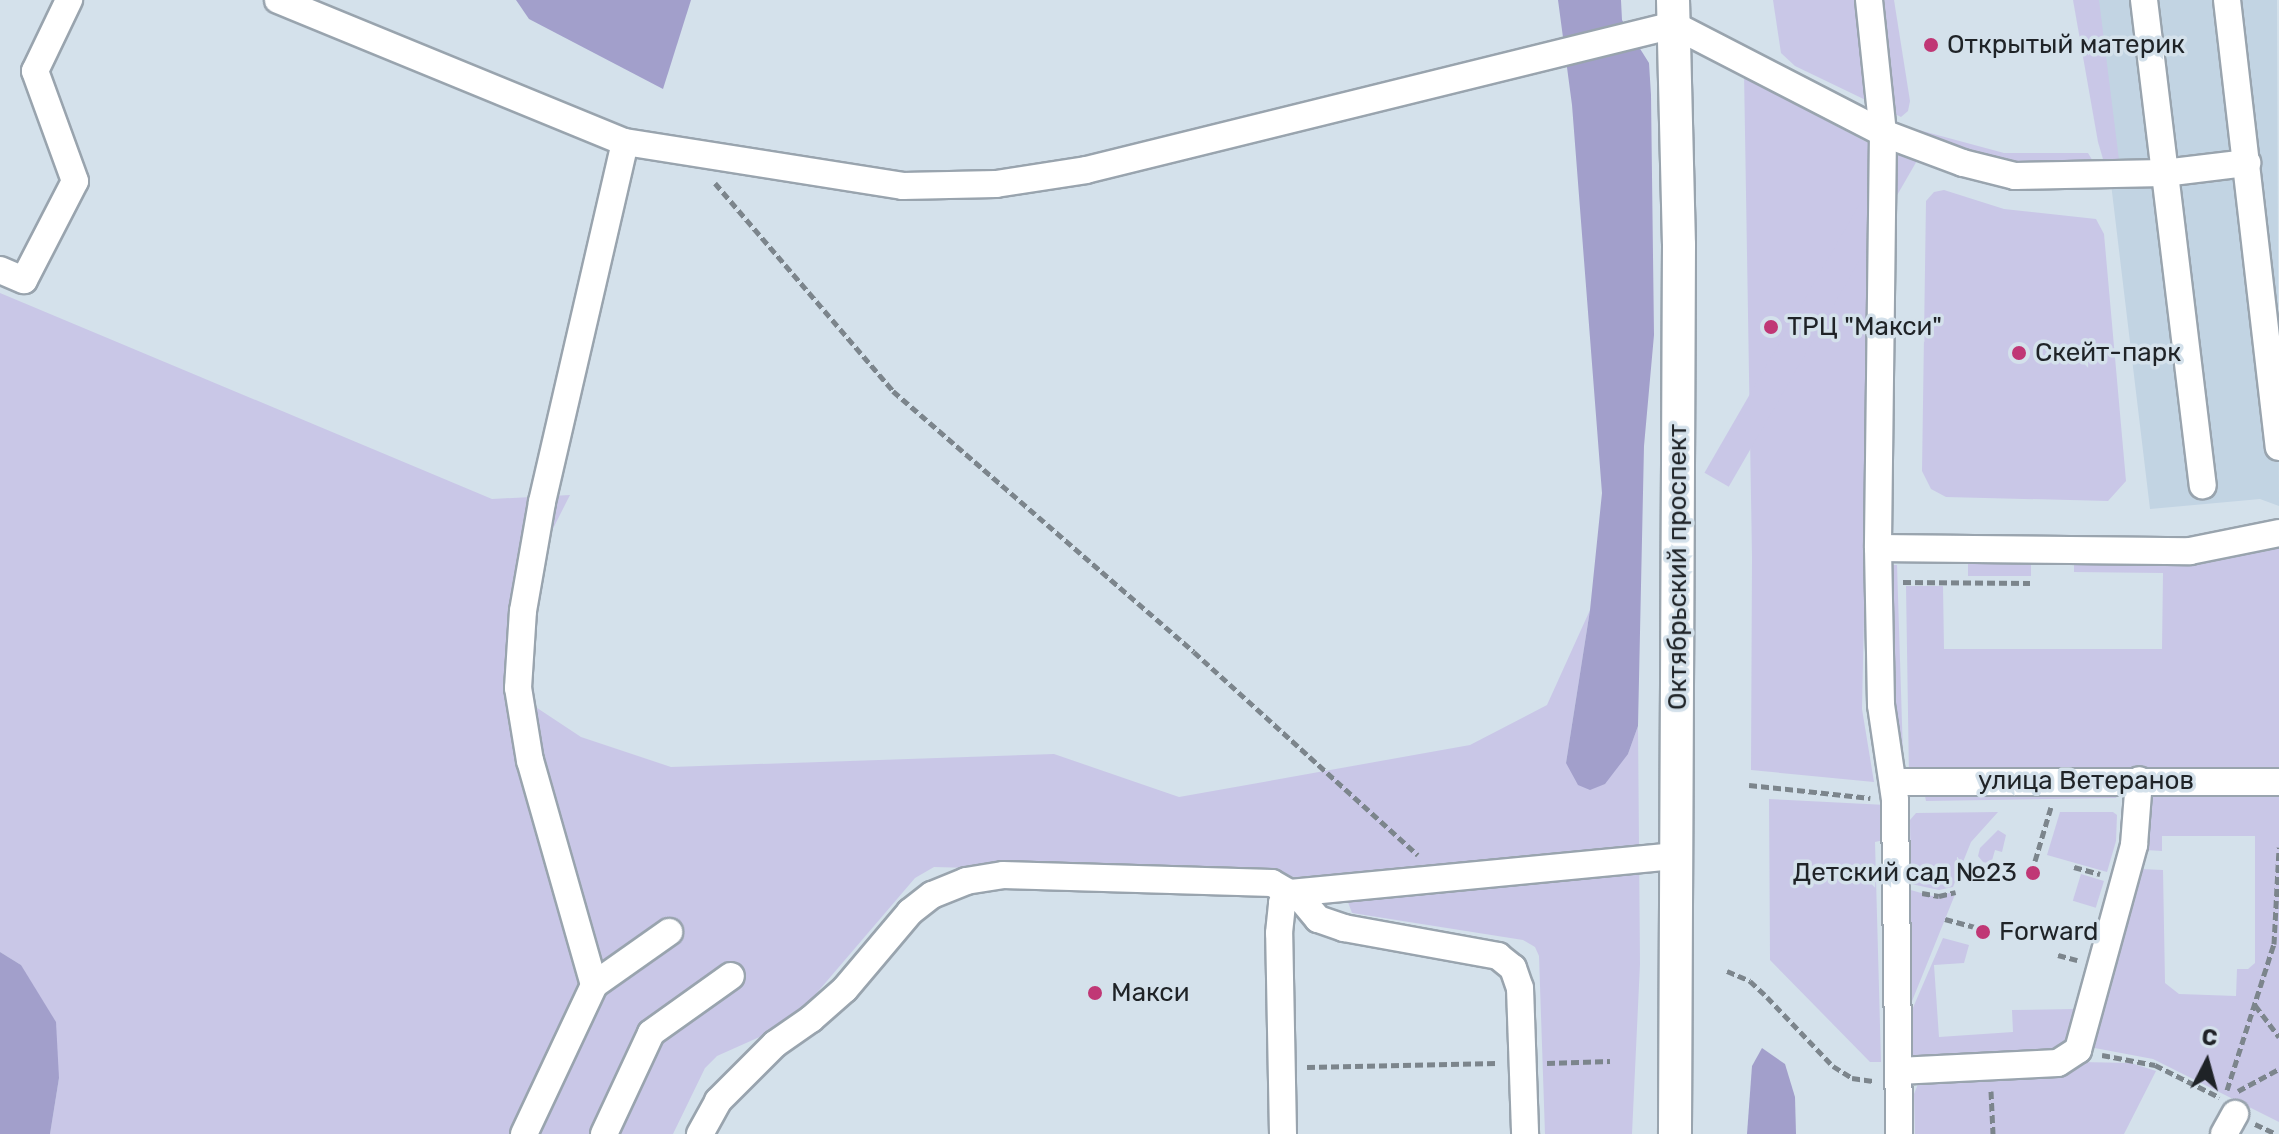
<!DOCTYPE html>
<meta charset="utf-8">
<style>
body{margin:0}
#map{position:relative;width:2279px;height:1134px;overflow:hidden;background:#d4e1eb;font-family:Rubik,sans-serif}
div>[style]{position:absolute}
.built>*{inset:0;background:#c2d4e3}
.green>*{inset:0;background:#c9c7e7;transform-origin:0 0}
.forest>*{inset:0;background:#a29fcb}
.path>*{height:5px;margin-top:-2.5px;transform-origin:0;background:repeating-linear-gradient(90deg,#7c858c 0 8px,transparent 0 12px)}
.roads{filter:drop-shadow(2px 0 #99a4ae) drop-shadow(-2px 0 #99a4ae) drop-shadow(0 2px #99a4ae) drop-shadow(0 -2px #99a4ae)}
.minor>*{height:26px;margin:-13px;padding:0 13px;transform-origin:13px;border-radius:13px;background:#fff}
.major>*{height:32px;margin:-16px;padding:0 16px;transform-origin:16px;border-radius:16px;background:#fff}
.dots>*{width:22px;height:22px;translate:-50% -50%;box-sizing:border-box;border:4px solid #d4e1eb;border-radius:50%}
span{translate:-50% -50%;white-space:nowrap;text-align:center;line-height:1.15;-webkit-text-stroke:7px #d4e1eb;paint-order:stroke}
.poi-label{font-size:26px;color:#1f2327}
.left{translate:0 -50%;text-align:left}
.right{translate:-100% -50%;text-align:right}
.street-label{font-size:26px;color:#1f2327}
.north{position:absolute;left:2167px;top:1022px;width:80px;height:80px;-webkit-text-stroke:6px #d4e1eb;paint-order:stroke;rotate:6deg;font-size:22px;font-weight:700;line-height:32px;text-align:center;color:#1f2327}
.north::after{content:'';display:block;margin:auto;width:28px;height:36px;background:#1f2327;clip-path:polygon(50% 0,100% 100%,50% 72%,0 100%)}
</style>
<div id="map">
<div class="built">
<i style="clip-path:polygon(2089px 0,2277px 0,2279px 506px,2260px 499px,2150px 509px)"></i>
</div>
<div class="green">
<i style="clip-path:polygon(1773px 0,1894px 0,1910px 101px,1908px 111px,1901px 117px,1795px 66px,1781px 53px)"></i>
<i style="clip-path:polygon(2073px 0,2099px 0,2119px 160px,2113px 163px,2103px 159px,2098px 142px)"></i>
<i style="clip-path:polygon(1744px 72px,1770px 91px,1874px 146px,1862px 709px,1874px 782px,1751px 770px,1752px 557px)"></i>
<i style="clip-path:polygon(1915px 129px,2004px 153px,2088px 153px,2094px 163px,2017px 167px,1985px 160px,1912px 131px)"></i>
<i style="left:1892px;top:148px;width:28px;height:375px;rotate:30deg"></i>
<i style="clip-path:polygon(1944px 190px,2004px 209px,2096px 219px,2104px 234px,2126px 481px,2108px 501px,1946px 497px,1931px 489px,1922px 471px,1926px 201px,1934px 192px)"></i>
<i style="clip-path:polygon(0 293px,492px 499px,570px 495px,530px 574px,519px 696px,581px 737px,671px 767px,1054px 754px,1179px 797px,1470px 745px,1547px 705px,1590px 610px,1566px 763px,1628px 754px,1638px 726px,1640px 964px,1632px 1134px,1545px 1134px,1539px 956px,1535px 947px,1523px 940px,1352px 913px,1339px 878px,934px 867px,915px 878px,797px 1016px,784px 1026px,717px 1056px,705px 1068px,673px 1134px,50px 1134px,59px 1078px,21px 965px,0 952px)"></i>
<i style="clip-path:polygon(2279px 546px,2279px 776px,1909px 776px,1906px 586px,1943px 586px,1944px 649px,2162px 649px,2163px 573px,2074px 572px,2074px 561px)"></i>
<i style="left:1968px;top:562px;width:63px;height:14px"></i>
<i style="clip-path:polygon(1886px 565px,1897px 565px,1903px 755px,1894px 749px)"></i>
<i style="clip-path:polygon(1923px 787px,2120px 792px,2116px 798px,1926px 801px)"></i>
<i style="clip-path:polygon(2279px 788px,2279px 1122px,2153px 1059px,2084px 1046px,2092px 1027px,2099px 1026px,2141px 869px,2163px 870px,2165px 983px,2179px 994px,2236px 996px,2237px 969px,2248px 969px,2255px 963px,2255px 836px,2162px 836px,2162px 851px,2146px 850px,2143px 791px)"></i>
<i style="clip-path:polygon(1769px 799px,1886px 805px,1884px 840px,1875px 842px,1881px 1062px,1870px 1062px,1770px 960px)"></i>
<i style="clip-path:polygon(1998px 812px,1971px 842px,1953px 887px,1939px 890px,1911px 884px,1910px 820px,1916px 813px)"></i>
<i style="clip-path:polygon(2060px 812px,2113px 812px,2117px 815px,2116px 841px,2107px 872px,2047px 855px)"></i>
<i style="clip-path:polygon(1998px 830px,2006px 835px,2002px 852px,1995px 850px,1991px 864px,1983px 862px,1978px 856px,1980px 848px)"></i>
<i style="left:2081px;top:874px;width:24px;height:28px;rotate:17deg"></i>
<i style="clip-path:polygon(1907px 889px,1932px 896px,1956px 892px,1908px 1011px)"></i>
<i style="clip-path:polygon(1943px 938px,1969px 945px,1964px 963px,1934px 965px,1939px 1037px,2013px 1032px,2012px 1010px,2074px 1009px,2063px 1050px,1912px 1060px,1912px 1010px)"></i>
<i style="clip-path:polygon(2080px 1062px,2131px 1063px,2156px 1071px,2124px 1134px,1915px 1134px,1914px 1094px,1920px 1079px,2065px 1074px)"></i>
</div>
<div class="forest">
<i style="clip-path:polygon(516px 0,691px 0,663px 89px,529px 19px)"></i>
<i style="clip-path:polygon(1558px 0,1621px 0,1622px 20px,1649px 63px,1651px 95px,1654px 335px,1644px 446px,1638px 726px,1628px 754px,1605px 784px,1590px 790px,1578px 785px,1566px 763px,1590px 610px,1602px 493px,1572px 105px)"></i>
<i style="clip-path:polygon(0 952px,21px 965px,56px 1022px,59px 1078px,50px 1134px,0 1134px)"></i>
<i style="clip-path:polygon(1762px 1048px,1785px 1064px,1795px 1097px,1796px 1134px,1747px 1134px,1752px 1066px)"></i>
</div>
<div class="path">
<i style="left:715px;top:183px;width:274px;rotate:49.4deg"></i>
<i style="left:893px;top:391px;width:398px;rotate:40.9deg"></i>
<i style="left:1194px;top:652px;width:302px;rotate:42.2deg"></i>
<i style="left:1903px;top:582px;width:127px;rotate:0.5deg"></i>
<i style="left:1749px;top:785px;width:122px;rotate:6.1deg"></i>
<i style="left:2035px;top:861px;width:56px;rotate:-73.5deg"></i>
<i style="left:1966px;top:867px;width:24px;rotate:15deg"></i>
<i style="left:2074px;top:867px;width:27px;rotate:15deg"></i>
<i style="left:1922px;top:893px;width:17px;rotate:10deg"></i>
<i style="left:1939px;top:896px;width:17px;rotate:-13deg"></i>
<i style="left:1945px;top:919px;width:30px;rotate:15deg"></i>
<i style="left:2058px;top:955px;width:20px;rotate:15deg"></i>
<i style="left:1727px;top:971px;width:25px;rotate:23deg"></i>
<i style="left:1750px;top:981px;width:23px;rotate:43deg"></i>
<i style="left:1767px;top:997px;width:95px;rotate:46.3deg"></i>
<i style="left:1833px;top:1066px;width:22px;rotate:32deg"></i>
<i style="left:1852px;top:1078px;width:21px;rotate:8deg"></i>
<i style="left:2255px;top:1005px;width:40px;rotate:53deg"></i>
<i style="left:2102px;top:1055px;width:54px;rotate:10.7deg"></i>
<i style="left:2155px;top:1065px;width:72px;rotate:26.6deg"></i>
<i style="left:1547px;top:1063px;width:63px;rotate:-1.8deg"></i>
<i style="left:1307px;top:1067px;width:190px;rotate:-1.2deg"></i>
<i style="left:2227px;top:1090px;width:153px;rotate:-72.2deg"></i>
<i style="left:2274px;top:944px;width:97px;rotate:-87deg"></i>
<i style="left:1991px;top:1091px;width:43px;rotate:87.3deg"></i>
<i style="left:2238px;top:1091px;width:47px;rotate:-28.2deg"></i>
<i style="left:2255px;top:1124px;width:23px;rotate:25deg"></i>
</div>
<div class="roads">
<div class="minor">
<i style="left:278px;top:0;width:375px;rotate:22.3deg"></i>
<i style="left:625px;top:142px;width:281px;rotate:9deg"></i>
<i style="left:903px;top:186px;width:93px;rotate:-1.2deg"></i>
<i style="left:996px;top:184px;width:91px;rotate:-8.8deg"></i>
<i style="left:1086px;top:170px;width:606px;rotate:-13.85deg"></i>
<i style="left:1674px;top:25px;width:235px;rotate:27.3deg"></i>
<i style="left:1883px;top:133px;width:85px;rotate:20.6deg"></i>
<i style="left:1963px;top:163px;width:54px;rotate:14deg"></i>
<i style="left:2015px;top:176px;width:149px;rotate:-1.2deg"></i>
<i style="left:2164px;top:173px;width:84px;rotate:-6.9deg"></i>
<i style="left:1869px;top:0;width:134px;rotate:84deg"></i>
<i style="left:1883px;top:133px;width:415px;rotate:90.7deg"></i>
<i style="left:1878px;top:548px;width:157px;rotate:88.9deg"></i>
<i style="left:1881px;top:705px;width:96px;rotate:81.6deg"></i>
<i style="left:1895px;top:800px;width:334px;rotate:89.3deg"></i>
<i style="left:2144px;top:0;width:489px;rotate:83.1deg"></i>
<i style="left:2227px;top:0;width:450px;rotate:83.4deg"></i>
<i style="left:0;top:270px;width:26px;rotate:23deg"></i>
<i style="left:24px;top:280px;width:111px;rotate:-62.7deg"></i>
<i style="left:75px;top:181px;width:117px;rotate:-110deg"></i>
<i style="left:35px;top:71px;width:79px;rotate:-64.4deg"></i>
<i style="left:1878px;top:548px;width:312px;rotate:0.6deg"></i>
<i style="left:2190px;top:551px;width:91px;rotate:-11.4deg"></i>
<i style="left:1894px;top:782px;width:385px"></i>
<i style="left:594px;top:985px;width:92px;rotate:-35.2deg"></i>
<i style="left:1898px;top:1071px;width:160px;rotate:-2.9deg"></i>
<i style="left:2058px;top:1063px;width:24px;rotate:-33deg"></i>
<i style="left:2078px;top:1050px;width:213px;rotate:-74.7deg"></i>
<i style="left:2134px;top:845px;width:65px;rotate:-85.6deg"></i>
<i style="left:524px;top:1134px;width:165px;rotate:-64.8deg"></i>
<i style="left:594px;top:985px;width:233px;rotate:-105.9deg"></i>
<i style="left:530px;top:761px;width:74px;rotate:-99.3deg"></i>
<i style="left:518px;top:688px;width:77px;rotate:-86.3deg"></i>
<i style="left:523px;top:611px;width:111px;rotate:-80.1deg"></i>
<i style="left:542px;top:502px;width:369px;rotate:-77deg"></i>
<i style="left:604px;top:1134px;width:111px;rotate:-65deg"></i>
<i style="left:651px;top:1033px;width:98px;rotate:-35.5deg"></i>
<i style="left:700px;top:1134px;width:38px;rotate:-61deg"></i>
<i style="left:718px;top:1101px;width:81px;rotate:-45deg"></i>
<i style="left:775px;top:1044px;width:44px;rotate:-34.8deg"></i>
<i style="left:811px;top:1019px;width:45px;rotate:-41.4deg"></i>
<i style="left:845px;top:989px;width:101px;rotate:-49.8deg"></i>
<i style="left:910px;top:912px;width:28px;rotate:-38deg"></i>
<i style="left:932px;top:895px;width:37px;rotate:-22deg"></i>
<i style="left:966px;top:881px;width:37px;rotate:-9deg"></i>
<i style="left:1003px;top:875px;width:269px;rotate:1.7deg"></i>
<i style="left:1272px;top:883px;width:34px;rotate:30deg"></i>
<i style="left:1302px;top:900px;width:25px;rotate:50deg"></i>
<i style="left:1318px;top:919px;width:28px;rotate:19deg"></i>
<i style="left:1344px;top:928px;width:157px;rotate:10.3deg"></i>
<i style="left:1498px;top:956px;width:19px;rotate:39deg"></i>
<i style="left:1513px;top:968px;width:21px;rotate:71deg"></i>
<i style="left:1520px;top:988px;width:146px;rotate:88deg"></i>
<i style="left:1283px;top:1134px;width:201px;rotate:-91.1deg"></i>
<i style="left:1279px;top:933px;width:30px;rotate:-84deg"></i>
<i style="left:1282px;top:903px;width:13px;rotate:-51deg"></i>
<i style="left:1290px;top:893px;width:388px;rotate:-5.5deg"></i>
<i style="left:2224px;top:1134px;width:23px;rotate:-61deg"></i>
</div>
<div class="major">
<i style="left:1673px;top:0;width:245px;rotate:88.6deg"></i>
<i style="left:1679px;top:245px;width:889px;rotate:90.26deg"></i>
</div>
</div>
<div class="dots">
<i style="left:1931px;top:45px;background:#c03775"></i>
<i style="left:1771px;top:327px;background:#c03775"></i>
<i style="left:2019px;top:353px;background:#c03775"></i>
<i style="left:2033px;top:873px;background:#c03775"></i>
<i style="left:1983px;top:932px;background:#c03775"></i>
<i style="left:1095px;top:993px;background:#c03775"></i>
</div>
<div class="poi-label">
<span class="left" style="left:1947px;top:45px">Открытый материк</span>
<span class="left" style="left:1787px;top:327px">ТРЦ "Макси"</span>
<span class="left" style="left:2035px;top:353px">Скейт-парк</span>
<span class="right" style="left:2017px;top:873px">Детский сад №23</span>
<span class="left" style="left:1999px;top:932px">Forward</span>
<span class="left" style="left:1111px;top:993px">Макси</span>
</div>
<div class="street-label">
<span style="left:1678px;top:567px;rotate:-90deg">Октябрьский проспект</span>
<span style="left:2086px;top:781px">улица Ветеранов</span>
</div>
<div class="north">С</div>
</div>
